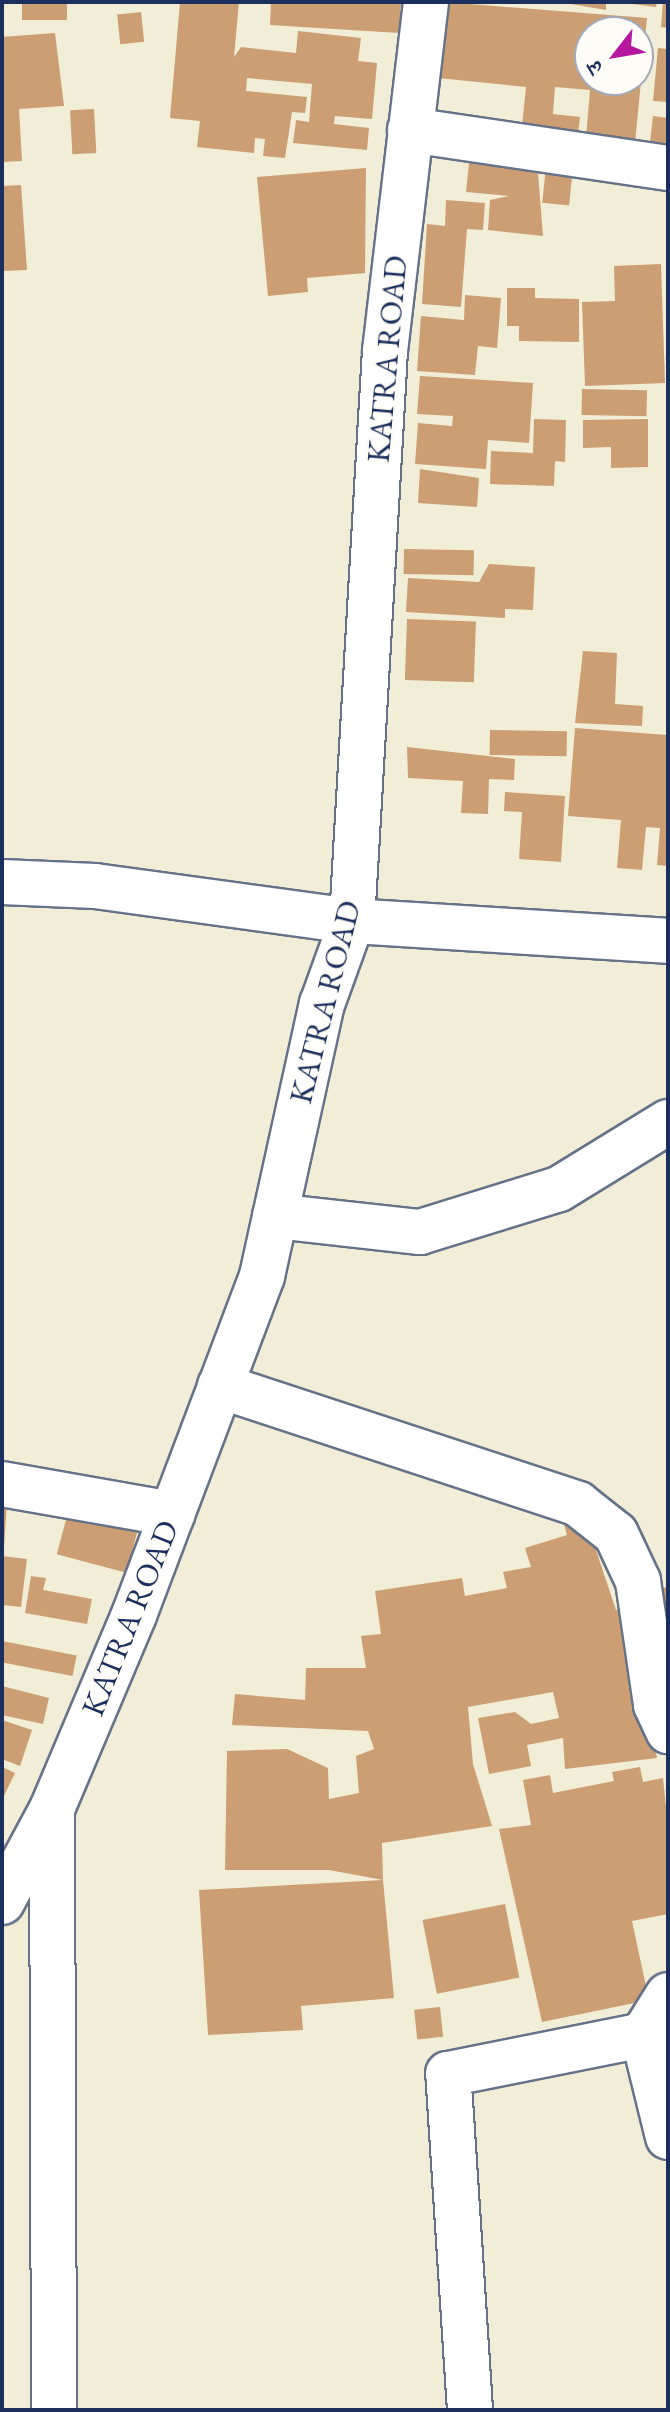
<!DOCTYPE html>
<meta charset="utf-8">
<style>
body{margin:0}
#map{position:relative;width:670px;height:2412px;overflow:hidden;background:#f1edd6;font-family:"EB Garamond","Noto Serif Devanagari",serif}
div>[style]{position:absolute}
.building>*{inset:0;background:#cb9f73;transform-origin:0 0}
.roads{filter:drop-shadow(2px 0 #667288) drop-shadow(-2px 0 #667288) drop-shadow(0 2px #667288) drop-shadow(0 -2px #667288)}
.minor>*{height:44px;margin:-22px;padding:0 22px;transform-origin:22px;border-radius:22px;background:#fff}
.major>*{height:44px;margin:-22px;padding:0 22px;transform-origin:22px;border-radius:22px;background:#fff}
span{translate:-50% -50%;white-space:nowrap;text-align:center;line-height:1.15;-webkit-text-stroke:6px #fdfcf7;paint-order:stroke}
.street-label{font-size:32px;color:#1b2f5e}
.frame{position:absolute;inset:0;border:4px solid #1b2f5e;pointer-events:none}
.north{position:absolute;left:574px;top:16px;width:80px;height:80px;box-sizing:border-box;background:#fdfcf7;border:2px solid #a3aaba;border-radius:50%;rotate:239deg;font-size:22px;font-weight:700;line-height:32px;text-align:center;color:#1b2f5e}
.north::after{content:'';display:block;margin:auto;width:28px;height:36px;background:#b5179e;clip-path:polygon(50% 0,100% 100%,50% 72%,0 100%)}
</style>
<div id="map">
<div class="building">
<i style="left:22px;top:2px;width:45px;height:18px"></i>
<i style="clip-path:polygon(180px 2px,239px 2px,234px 57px,241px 47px,296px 53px,298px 31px,361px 38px,358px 61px,377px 63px,372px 119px,335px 116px,334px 124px,369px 128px,367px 150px,293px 143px,296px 120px,309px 122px,312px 84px,247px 78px,246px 91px,307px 97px,305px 113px,292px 112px,285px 158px,263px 156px,265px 139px,255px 138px,254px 153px,197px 147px,200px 121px,170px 118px)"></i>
<i style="clip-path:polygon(271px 2px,401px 2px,399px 33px,270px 25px)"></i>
<i style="clip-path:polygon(evenodd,445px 2px,647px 18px,634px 154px,585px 149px,590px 90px,555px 87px,553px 114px,580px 117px,577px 143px,520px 145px,526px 87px,438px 78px,445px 2px,590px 32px,638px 32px,638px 80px,590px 80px,590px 32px)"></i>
<i style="clip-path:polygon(559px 2px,606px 2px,606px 10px)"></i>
<i style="clip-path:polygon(617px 2px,657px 2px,656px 7px)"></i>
<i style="clip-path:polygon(663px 2px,668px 2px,668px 28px,661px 27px)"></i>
<i style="left:141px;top:12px;width:30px;height:24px;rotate:84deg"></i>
<i style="clip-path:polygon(55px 33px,64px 106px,19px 109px,22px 161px,2px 162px,2px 37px)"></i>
<i style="clip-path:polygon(658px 48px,668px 49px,668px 102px,653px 101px)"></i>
<i style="left:94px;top:109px;width:44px;height:24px;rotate:87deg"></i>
<i style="clip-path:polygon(653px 116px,668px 118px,668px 163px,648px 160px)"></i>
<i style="clip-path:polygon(470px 154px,537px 160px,543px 236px,488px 230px,490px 200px,509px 196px,466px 192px)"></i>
<i style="left:547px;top:157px;width:27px;height:46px;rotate:6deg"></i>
<i style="clip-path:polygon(366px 168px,365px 273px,307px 278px,308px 292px,268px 296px,257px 177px)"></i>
<i style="clip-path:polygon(21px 185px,27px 270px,2px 271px,2px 186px)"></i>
<i style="clip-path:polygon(446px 200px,485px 203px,483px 230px,467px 229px,461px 307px,422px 304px,427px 224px,445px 226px)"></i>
<i style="clip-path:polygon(661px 264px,665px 383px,585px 386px,582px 302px,615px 301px,614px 266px)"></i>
<i style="clip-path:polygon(507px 288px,535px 288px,535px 298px,579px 299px,579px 342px,519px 341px,519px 326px,507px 326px)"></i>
<i style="clip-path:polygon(465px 295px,501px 298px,497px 348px,478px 346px,475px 375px,417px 371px,421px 316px,464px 320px)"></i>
<i style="clip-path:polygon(420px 376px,533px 383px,529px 443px,488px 440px,486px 469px,415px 464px,418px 423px,452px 426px,453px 416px,417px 414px)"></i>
<i style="left:582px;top:389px;width:65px;height:26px;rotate:1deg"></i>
<i style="clip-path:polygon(534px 419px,566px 420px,565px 462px,555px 461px,554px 486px,490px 484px,491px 451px,533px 453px)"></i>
<i style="clip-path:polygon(648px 419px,648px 467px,611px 468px,611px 447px,583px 448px,583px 420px)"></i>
<i style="clip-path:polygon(420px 469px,479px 478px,477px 507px,418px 503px)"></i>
<i style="left:404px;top:549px;width:70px;height:25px;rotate:1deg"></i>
<i style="clip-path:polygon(489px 564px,535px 567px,533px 610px,505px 609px,505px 618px,406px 612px,408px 578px,479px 582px)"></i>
<i style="left:407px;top:619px;width:69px;height:61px;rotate:2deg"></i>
<i style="clip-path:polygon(583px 651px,617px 653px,615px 704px,643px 706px,642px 726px,575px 723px)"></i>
<i style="clip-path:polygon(575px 728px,667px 735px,668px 866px,657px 865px,660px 828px,646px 827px,642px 870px,617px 868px,621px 820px,568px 816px)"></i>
<i style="left:490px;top:730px;width:77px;height:25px;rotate:1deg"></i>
<i style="clip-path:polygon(407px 747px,515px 759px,514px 780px,489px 779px,488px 814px,461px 813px,463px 781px,408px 778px)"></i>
<i style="clip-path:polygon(505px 792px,565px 796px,561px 862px,519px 859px,522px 812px,504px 811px)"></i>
<i style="left:71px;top:1501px;width:72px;height:55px;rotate:15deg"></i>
<i style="clip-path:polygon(2px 1503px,7px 1503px,4px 1547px,2px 1546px)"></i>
<i style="clip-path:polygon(585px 1517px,616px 1610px,629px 1607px,657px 1758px,565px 1769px,563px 1738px,527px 1745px,531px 1766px,489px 1774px,478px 1718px,515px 1712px,531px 1724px,559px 1718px,553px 1692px,468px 1707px,473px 1764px,492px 1826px,382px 1843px,383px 1880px,329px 1870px,225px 1870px,227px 1751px,287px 1749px,328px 1768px,329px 1799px,359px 1793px,356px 1756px,374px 1749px,368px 1731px,232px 1725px,235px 1694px,305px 1700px,306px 1668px,366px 1668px,361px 1636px,381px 1634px,375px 1591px,462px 1578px,465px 1596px,507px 1588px,503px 1572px,531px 1567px,525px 1548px,567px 1535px,562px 1518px)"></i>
<i style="clip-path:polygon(2px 1556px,27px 1559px,21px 1607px,2px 1605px)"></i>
<i style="clip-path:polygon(31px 1576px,46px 1578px,43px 1590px,92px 1599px,87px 1624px,25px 1613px)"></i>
<i style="clip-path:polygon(668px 1587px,668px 1661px,652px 1590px)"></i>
<i style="left:2px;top:1641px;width:76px;height:21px;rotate:11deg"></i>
<i style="clip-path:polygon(2px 1686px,49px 1698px,43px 1724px,2px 1715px)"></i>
<i style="clip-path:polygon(2px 1720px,32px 1730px,20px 1766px,2px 1759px)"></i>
<i style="clip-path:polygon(2px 1767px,15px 1773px,2px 1800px)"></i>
<i style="clip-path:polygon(640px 1767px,643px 1782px,663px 1778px,668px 1826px,668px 1914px,632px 1921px,649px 2000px,542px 2022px,499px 1829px,531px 1825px,523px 1780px,550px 1775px,553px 1793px,614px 1781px,612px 1772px)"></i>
<i style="clip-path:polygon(383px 1880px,394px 1998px,301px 2006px,303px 2030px,208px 2035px,199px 1890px)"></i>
<i style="left:505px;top:1904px;width:75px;height:84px;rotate:79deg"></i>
<i style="left:440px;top:2007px;width:30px;height:26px;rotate:84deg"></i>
</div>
<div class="roads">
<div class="minor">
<i style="left:410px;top:130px;width:261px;rotate:8.4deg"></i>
<i style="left:275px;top:1216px;width:146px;rotate:6.3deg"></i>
<i style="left:420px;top:1232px;width:145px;rotate:-17.2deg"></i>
<i style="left:559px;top:1189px;width:128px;rotate:-31.6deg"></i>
<i style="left:220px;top:1386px;width:377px;rotate:18.2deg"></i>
<i style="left:578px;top:1504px;width:48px;rotate:38.3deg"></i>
<i style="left:616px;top:1534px;width:52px;rotate:64.9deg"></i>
<i style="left:638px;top:1581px;width:125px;rotate:81.7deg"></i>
<i style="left:656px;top:1705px;width:29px;rotate:65deg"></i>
<i style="left:2px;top:1484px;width:173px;rotate:10deg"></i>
<i style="left:52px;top:1811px;width:599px;rotate:89.81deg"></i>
<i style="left:2px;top:1902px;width:106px;rotate:-61.7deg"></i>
<i style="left:52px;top:1809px;width:211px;rotate:-67.1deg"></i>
<i style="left:134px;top:1615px;width:362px;rotate:-69.3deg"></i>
<i style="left:262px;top:1276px;width:279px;rotate:-77.6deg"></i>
<i style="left:322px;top:1004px;width:88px;rotate:-70.1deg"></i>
<i style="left:352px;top:921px;width:571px;rotate:-86.69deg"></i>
<i style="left:385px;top:351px;width:351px;rotate:-83.3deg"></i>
<i style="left:643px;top:2035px;width:47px;rotate:-58deg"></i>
<i style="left:470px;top:2410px;width:337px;rotate:-93.7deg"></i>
<i style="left:448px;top:2074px;width:199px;rotate:-11.3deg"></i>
<i style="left:643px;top:2035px;width:105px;rotate:76.2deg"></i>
</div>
<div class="major">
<i style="left:2px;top:882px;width:93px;rotate:2.5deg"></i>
<i style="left:95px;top:886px;width:259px;rotate:7.8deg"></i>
<i style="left:352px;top:921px;width:317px;rotate:3.6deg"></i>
</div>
</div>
<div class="street-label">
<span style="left:387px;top:359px;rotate:-85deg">KATRA ROAD</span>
<span style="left:325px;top:1002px;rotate:-76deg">KATRA ROAD</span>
<span style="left:130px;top:1618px;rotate:-68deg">KATRA ROAD</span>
</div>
<div class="frame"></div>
<div class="north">उ</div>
</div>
